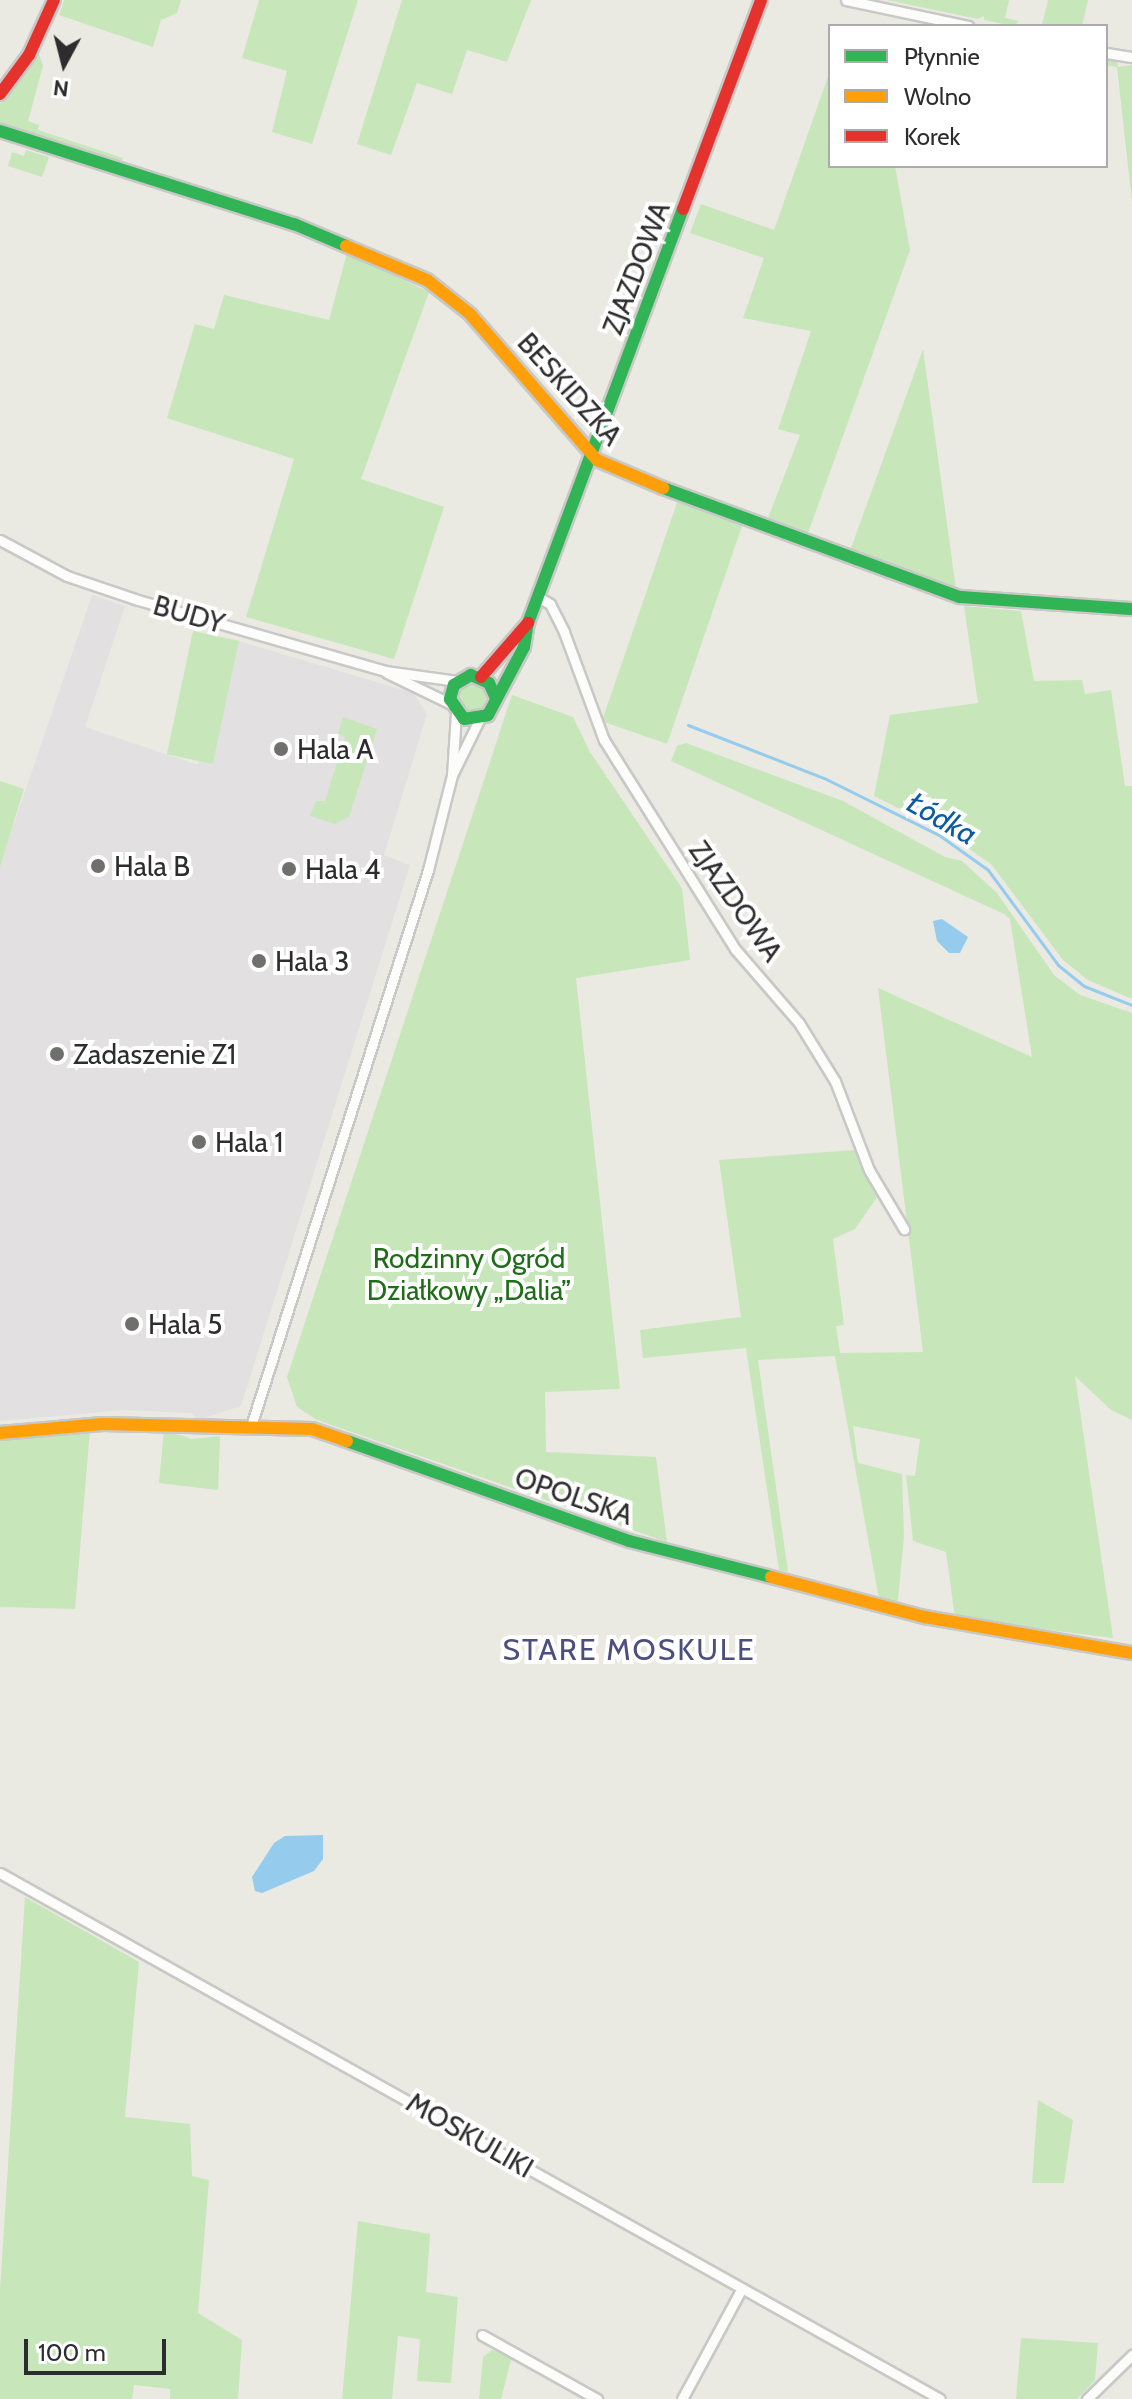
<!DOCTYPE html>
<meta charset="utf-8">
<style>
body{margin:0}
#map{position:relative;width:1132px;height:2399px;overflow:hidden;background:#eae9e2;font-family:Cabin,sans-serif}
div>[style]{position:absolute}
.industrial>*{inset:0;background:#e2e0e1}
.green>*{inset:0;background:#c7e7bb;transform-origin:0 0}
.round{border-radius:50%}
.water>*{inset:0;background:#95cced}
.stream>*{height:3px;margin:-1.5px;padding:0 1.5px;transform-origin:1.5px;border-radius:1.5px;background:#95cced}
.roads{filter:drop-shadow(2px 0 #c8c8c7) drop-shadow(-2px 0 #c8c8c7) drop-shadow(0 2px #c8c8c7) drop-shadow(0 -2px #c8c8c7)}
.street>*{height:9px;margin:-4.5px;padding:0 4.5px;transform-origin:4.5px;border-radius:4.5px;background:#fcfcfb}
.fast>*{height:12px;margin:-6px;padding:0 6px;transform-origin:6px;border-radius:6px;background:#30b455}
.slow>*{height:12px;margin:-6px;padding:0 6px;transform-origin:6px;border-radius:6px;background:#ff9f0a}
.jam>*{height:12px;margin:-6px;padding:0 6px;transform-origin:6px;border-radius:6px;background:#e5322d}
.dots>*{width:22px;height:22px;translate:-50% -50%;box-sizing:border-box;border:4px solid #fff;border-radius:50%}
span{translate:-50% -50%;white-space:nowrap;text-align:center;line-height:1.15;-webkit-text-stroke:8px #fff;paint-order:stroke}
.street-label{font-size:28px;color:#2d2d2d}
.poi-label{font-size:28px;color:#2d2d2d}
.left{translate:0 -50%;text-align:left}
.park-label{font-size:28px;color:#206d19}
.water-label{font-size:30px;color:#0a5ba3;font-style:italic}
.neighbourhood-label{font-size:30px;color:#4b4e7f;letter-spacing:2px}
.legend{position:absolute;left:828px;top:24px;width:280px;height:144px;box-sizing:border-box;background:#fff;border:2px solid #ababab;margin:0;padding:10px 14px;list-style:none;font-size:24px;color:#2d2d2d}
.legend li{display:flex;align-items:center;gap:16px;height:40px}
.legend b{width:40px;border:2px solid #ababab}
.north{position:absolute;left:24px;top:24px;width:80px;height:80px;-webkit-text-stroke:6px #fff;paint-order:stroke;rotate:187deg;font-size:22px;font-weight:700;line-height:32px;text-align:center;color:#2d2d2d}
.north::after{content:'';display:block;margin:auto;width:28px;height:36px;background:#2d2d2d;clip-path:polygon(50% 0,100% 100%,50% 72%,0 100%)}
.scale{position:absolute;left:24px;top:2339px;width:142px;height:36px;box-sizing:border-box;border:4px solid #2d2d2d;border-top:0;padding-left:10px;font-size:24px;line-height:28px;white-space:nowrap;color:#2d2d2d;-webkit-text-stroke:6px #fff;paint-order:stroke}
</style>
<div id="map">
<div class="industrial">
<i style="clip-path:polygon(92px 595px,125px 606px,85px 727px,198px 765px,239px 641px,413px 693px,427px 714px,384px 855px,410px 865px,241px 1406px,198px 1420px,192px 1413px,125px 1410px,0 1421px,0 865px)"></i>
</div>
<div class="green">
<i style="clip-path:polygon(64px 0,181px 0,177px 13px,161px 20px,153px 47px,59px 15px)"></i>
<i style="clip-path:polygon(259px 0,358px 0,312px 144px,272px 132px,287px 71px,242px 58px)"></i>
<i style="clip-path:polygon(402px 0,531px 0,507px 62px,467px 50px,452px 94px,417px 83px,391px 155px,357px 144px)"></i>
<i style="clip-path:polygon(887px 0,1009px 0,1005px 18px,1019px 21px,1014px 26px,984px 20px,984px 16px,978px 19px)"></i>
<i style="clip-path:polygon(1048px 0,1088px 0,1082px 26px,1026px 26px,1042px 25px)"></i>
<i style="clip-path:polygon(39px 54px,43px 66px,28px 121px,39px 125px,38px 130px,123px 158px,122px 161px,0 124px,0 104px)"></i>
<i style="clip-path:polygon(1106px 58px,1117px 58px,1118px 67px,1132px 65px,1132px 202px,1117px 67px,1106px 65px)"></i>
<i style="clip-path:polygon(830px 71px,830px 166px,895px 166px,910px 250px,808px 533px,768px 518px,800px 435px,778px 429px,811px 331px,743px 318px,764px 258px,690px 233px,701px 204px,774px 230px)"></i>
<i style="clip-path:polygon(26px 150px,49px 157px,42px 177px,8px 166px,12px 152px,24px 156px)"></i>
<i style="clip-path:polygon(347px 253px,429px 292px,361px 479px,444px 507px,394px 659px,246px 617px,294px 459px,167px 418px,195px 324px,214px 329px,224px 295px,329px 320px)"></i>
<i style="clip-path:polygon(923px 349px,956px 589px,850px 551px)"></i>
<i style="left:678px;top:500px;width:69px;height:234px;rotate:19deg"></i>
<i style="clip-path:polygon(964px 606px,1021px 611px,1034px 681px,1082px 680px,1085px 694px,1111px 690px,1125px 786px,1132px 786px,1132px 999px,1088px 980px,1063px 960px,991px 864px,940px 829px,874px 796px,890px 715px,978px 703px)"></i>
<i style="left:193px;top:631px;width:47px;height:126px;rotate:12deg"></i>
<i class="round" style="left:458px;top:684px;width:28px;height:28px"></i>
<i style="clip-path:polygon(512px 695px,573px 717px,590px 752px,682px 888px,690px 960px,576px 978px,620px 1389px,545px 1392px,546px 1452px,656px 1457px,667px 1542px,317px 1420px,297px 1407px,287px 1377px)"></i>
<i style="clip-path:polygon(343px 717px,377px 729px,349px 817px,335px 824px,310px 816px,316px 801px,325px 801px,345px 737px,338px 734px)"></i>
<i style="clip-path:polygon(686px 743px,843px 801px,945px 857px,962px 861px,997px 893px,1054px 975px,1080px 995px,1132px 1013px,1132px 1420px,1111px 1410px,1075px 1376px,1113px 1638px,955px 1618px,946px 1552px,913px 1541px,906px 1475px,915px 1476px,920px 1439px,853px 1426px,858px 1463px,902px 1474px,904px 1537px,898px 1599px,896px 1605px,884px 1602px,878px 1594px,835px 1356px,758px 1360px,788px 1572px,779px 1570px,746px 1348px,643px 1358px,640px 1330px,741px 1317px,719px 1160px,855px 1150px,877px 1197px,855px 1229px,833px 1239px,844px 1325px,836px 1326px,840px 1353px,923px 1352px,878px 988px,1032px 1057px,1010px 919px,1004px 914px,671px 761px,677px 746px)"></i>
<i style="clip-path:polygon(0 781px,24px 789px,0 867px)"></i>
<i style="clip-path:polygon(90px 1429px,75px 1609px,0 1607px,0 1438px)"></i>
<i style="clip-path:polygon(164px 1430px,192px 1439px,220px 1436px,218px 1490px,159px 1483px)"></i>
<i style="clip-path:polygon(25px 1897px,139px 1962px,125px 2117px,190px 2124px,192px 2176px,209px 2180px,198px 2313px,242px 2340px,238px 2399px,170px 2399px,170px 2389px,134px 2385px,132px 2399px,0 2399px,0 2291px)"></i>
<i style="clip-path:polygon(1038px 2100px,1073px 2120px,1064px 2183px,1032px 2183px)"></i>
<i style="clip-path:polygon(358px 2221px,430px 2234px,426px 2292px,458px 2297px,451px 2383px,417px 2381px,420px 2339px,398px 2336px,392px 2399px,342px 2399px)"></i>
<i style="clip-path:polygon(1021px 2338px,1098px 2343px,1095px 2380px,1077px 2399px,1016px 2399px)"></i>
<i style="clip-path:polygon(492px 2350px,512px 2356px,501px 2399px,479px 2399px,483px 2357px)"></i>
</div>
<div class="water">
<i style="clip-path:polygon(942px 919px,968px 937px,960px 953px,949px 953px,937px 941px,933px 921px)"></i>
<i style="clip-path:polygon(323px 1835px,323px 1859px,314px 1871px,262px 1893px,255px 1891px,252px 1877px,274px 1843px,285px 1836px)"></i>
</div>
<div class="stream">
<i style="left:688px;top:725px;width:146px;rotate:21.3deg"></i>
<i style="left:824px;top:778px;width:128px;rotate:26.4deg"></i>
<i style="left:939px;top:835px;width:60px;rotate:35.5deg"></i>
<i style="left:988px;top:870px;width:118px;rotate:53.6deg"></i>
<i style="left:1058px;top:965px;width:33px;rotate:39deg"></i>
<i style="left:1084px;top:986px;width:52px;rotate:21.6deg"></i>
</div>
<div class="roads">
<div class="street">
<i style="left:846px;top:0;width:125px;rotate:12deg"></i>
<i style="left:1106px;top:53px;width:26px;rotate:9deg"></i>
<i style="left:0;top:540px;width:76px;rotate:28.2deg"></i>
<i style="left:67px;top:576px;width:75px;rotate:18.7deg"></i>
<i style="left:138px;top:600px;width:257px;rotate:16deg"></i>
<i style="left:385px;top:671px;width:73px;rotate:7.9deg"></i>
<i style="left:538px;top:597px;width:14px;rotate:30deg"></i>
<i style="left:550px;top:604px;width:31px;rotate:63deg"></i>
<i style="left:564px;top:632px;width:115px;rotate:69.7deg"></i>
<i style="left:604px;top:740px;width:247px;rotate:57.9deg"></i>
<i style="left:735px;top:949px;width:98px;rotate:49.1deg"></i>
<i style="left:799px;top:1023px;width:68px;rotate:58.2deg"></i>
<i style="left:835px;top:1081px;width:95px;rotate:69.1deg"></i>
<i style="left:869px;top:1170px;width:69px;rotate:59.3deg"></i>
<i style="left:387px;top:673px;width:71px;rotate:25.8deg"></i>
<i style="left:453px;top:773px;width:59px;rotate:-63.9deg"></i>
<i style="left:251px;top:1426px;width:583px;rotate:-72.34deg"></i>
<i style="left:428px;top:870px;width:98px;rotate:-75.8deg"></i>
<i style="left:452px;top:775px;width:62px;rotate:-86.3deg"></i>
<i style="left:0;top:1873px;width:1077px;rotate:29.23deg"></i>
<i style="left:482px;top:2335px;width:132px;rotate:29.1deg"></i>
<i style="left:682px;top:2399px;width:126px;rotate:-61.6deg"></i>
<i style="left:1087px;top:2399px;width:63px;rotate:-44.4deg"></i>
</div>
<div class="fast">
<i style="left:0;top:131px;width:308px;rotate:17.6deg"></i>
<i style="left:294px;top:224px;width:56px;rotate:22.9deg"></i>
<i style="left:663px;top:488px;width:316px;rotate:20.2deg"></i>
<i style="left:960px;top:597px;width:172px;rotate:4deg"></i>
<i style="left:495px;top:696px;width:14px;rotate:-115deg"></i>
<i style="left:489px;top:683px;width:20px;rotate:-156deg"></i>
<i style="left:471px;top:675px;width:20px;rotate:150deg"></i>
<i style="left:454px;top:685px;width:15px;rotate:106deg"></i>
<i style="left:450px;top:699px;width:24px;rotate:55deg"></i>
<i style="left:464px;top:719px;width:24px;rotate:-9deg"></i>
<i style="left:488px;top:715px;width:77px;rotate:-62.1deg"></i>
<i style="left:524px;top:647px;width:24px;rotate:-81deg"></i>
<i style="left:528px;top:623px;width:442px;rotate:-69.5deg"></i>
<i style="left:347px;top:1441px;width:299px;rotate:19.5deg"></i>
<i style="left:629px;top:1541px;width:146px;rotate:14.2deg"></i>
</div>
<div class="slow">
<i style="left:346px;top:246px;width:88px;rotate:22.8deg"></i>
<i style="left:427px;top:280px;width:55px;rotate:38.3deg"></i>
<i style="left:470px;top:314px;width:194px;rotate:49deg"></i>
<i style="left:597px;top:460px;width:72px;rotate:23deg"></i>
<i style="left:0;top:1433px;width:103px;rotate:-5deg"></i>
<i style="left:103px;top:1424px;width:209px;rotate:1.4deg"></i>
<i style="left:312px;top:1429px;width:37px;rotate:19deg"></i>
<i style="left:771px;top:1577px;width:159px;rotate:14.6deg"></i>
<i style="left:925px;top:1617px;width:210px;rotate:9.9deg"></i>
</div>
<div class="jam">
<i style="left:0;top:94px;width:49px;rotate:-53.4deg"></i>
<i style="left:29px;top:55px;width:60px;rotate:-65.6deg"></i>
<i style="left:683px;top:209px;width:223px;rotate:-69.5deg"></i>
<i style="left:481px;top:677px;width:72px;rotate:-49deg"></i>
</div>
</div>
<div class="dots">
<i style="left:281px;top:749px;background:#6f6f6c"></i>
<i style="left:98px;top:866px;background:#6f6f6c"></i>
<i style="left:289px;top:869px;background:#6f6f6c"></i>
<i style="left:259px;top:961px;background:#6f6f6c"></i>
<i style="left:57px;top:1054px;background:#6f6f6c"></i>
<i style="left:199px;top:1142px;background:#6f6f6c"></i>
<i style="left:132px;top:1324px;background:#6f6f6c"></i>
</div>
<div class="street-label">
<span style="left:636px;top:268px;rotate:-69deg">ZJAZDOWA</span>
<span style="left:570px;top:389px;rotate:48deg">BESKIDZKA</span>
<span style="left:189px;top:614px;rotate:16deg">BUDY</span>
<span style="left:736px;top:901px;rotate:55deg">ZJAZDOWA</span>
<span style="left:574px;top:1496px;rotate:19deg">OPOLSKA</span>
<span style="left:470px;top:2135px;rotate:30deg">MOSKULIKI</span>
</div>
<div class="poi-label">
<span class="left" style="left:297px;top:749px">Hala A</span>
<span class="left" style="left:114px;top:866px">Hala B</span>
<span class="left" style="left:305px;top:869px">Hala 4</span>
<span class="left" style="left:275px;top:961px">Hala 3</span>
<span class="left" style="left:73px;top:1054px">Zadaszenie Z1</span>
<span class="left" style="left:215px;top:1142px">Hala 1</span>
<span class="left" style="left:148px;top:1324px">Hala 5</span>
</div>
<div class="park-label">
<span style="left:469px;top:1274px">Rodzinny Ogród<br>Działkowy „Dalia”</span>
</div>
<div class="water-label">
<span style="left:942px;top:819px;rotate:30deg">Łódka</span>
</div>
<div class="neighbourhood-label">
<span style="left:629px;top:1650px">STARE MOSKULE</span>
</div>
<ul class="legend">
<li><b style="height:10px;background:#30b455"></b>Płynnie</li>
<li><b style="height:10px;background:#ff9f0a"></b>Wolno</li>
<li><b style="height:10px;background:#e5322d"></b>Korek</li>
</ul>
<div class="north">N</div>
<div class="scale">100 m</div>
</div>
